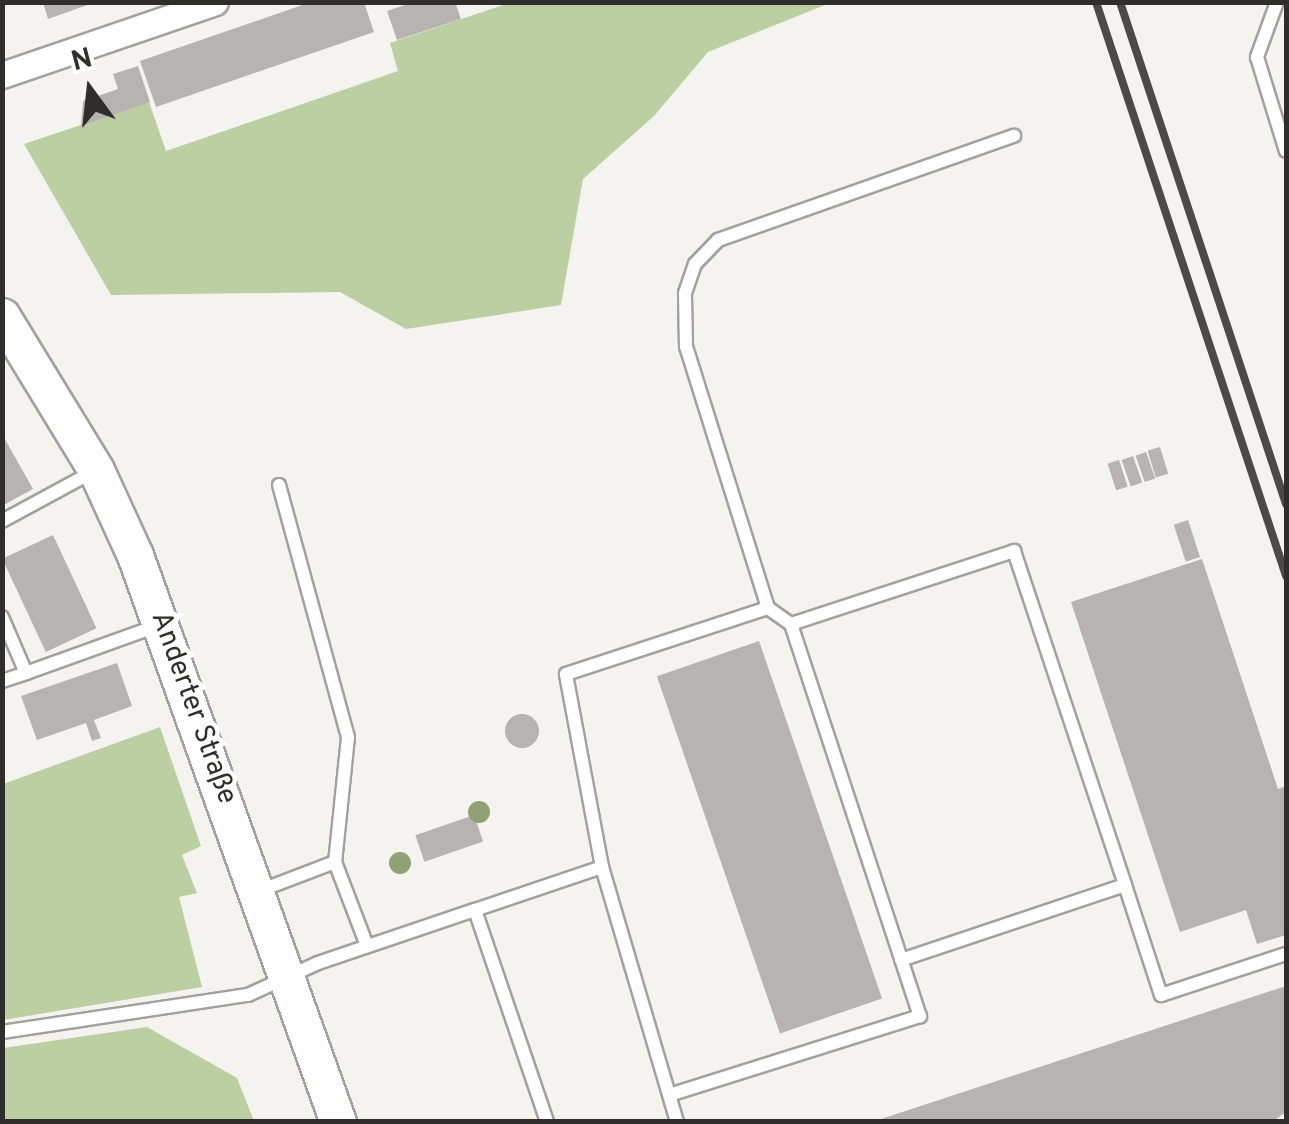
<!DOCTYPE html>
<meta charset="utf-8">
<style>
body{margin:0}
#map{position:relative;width:1289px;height:1124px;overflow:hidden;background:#f4f3ef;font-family:Overpass,sans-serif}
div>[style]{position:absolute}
.green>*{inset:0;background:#bbcfa2}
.building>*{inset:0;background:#b7b3b0;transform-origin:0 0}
.round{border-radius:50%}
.roads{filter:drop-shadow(2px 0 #a3a19d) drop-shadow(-2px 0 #a3a19d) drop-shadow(0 2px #a3a19d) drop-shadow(0 -2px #a3a19d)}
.lane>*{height:12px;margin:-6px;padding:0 6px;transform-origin:6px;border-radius:6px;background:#fff}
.street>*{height:25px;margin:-12.5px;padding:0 12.5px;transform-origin:12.5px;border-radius:12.5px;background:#fff}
.secondary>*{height:35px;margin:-17.5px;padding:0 17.5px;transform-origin:17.5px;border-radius:17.5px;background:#fff}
.rail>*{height:8px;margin:-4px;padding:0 4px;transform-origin:4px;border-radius:4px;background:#4b4a47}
.trees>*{width:22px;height:22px;margin:-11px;border-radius:50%;background:#92a075}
span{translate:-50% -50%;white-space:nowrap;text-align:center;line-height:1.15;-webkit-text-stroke:9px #fff;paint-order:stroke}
.street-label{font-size:28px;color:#2f2e2c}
.frame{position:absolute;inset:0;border:5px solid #2f2e2c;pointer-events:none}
.north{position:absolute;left:40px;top:40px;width:100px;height:100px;-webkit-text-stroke:8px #fff;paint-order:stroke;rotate:345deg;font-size:28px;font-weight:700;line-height:40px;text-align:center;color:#2f2e2c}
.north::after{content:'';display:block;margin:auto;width:35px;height:45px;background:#2f2e2c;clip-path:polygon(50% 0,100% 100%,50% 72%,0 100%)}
</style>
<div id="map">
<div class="green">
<i style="clip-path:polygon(509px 3px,830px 3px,708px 52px,654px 116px,583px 179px,561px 305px,406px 329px,340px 292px,111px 295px,24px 144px,149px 102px,166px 151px,398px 71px,390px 43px)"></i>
<i style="clip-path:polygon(160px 727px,201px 846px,182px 855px,197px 893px,179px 897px,202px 987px,3px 1020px,3px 784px)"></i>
<i style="clip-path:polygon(147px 1027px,237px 1078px,254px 1121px,3px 1121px,3px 1048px)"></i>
</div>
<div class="building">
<i style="clip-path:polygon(43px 2px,93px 2px,93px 3px,48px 19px)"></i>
<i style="clip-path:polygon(311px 2px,364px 2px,374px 32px,156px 107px,140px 61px)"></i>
<i style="clip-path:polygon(414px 2px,455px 2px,461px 19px,397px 40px,387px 11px)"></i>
<i style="clip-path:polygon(138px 66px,150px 102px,81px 126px,83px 101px,118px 89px,113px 74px)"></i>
<i style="clip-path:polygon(2px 434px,33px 489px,2px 506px)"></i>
<i style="left:1160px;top:447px;width:28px;height:13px;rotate:73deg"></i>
<i style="left:1146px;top:452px;width:28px;height:11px;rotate:71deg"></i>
<i style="left:1133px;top:456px;width:28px;height:12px;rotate:71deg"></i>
<i style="left:1119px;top:460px;width:28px;height:12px;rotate:72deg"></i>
<i style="left:1188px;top:520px;width:39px;height:15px;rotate:72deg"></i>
<i style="left:53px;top:535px;width:103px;height:56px;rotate:65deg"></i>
<i style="clip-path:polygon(1202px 559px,1278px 789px,1286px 786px,1286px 935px,1257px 944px,1246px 910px,1180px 932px,1071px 602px)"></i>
<i style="left:759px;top:641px;width:378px;height:108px;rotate:71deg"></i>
<i style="clip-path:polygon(117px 663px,132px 706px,94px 720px,101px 738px,92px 741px,86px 723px,37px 740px,21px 696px)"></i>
<i class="round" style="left:505px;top:714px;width:34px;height:34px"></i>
<i style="left:474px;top:815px;width:28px;height:62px;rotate:71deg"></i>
<i style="clip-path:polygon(1286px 986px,1286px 1112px,1272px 1122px,872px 1122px)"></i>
</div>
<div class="roads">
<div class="lane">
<i style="left:1277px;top:2px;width:59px;rotate:110deg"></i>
<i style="left:1257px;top:57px;width:98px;rotate:72.9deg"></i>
<i style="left:279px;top:485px;width:261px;rotate:74.7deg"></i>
<i style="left:348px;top:737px;width:126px;rotate:95.9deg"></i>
<i style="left:2px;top:521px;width:105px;rotate:-28.5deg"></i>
<i style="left:768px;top:608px;width:274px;rotate:-107.4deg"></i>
<i style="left:686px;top:347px;width:54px;rotate:-91.1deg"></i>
<i style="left:685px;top:293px;width:31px;rotate:-71deg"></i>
<i style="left:695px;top:264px;width:33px;rotate:-46deg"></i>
<i style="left:718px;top:240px;width:314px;rotate:-19.4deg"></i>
<i style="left:2px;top:617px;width:61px;rotate:66.8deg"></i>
<i style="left:26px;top:673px;width:141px;rotate:-19.8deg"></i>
<i style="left:791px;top:624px;width:235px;rotate:-18.1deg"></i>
<i style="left:1014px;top:551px;width:352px;rotate:71.6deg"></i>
<i style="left:1125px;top:885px;width:236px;rotate:161.5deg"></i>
<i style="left:2px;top:681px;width:25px;rotate:-18deg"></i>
<i style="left:602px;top:867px;width:196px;rotate:-100.6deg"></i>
<i style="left:566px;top:674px;width:213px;rotate:-18.1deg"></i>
<i style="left:768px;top:608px;width:28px;rotate:35deg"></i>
<i style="left:791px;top:624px;width:413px;rotate:71.8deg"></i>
<i style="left:920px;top:1016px;width:262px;rotate:162.5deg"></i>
<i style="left:1125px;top:885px;width:116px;rotate:71.9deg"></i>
<i style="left:1161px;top:995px;width:132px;rotate:-18.2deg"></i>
<i style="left:259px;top:891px;width:81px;rotate:-20.9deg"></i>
<i style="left:335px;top:862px;width:90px;rotate:69.1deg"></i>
<i style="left:475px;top:910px;width:134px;rotate:-18.7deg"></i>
<i style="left:602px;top:867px;width:266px;rotate:73.6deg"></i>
<i style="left:2px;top:1032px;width:249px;rotate:-8.6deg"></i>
<i style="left:248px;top:995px;width:77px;rotate:-24.6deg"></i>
<i style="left:318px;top:963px;width:166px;rotate:-18.7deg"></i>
<i style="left:475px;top:910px;width:224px;rotate:71.2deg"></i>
</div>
<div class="street">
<i style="left:2px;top:75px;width:225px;rotate:-18.9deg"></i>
</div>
<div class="secondary">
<i style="left:2px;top:316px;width:180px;rotate:58.6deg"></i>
<i style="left:96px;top:470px;width:94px;rotate:65.4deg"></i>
<i style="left:135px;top:555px;width:602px;rotate:70.3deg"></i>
</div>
</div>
<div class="rail">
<i style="left:1096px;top:2px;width:605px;rotate:71.68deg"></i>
<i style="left:1120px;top:2px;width:529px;rotate:71.7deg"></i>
</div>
<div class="trees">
<i style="left:479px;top:812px"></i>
<i style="left:400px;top:863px"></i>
</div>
<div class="street-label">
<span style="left:193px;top:708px;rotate:70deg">Anderter Straße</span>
</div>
<div class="frame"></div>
<div class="north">N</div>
</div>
